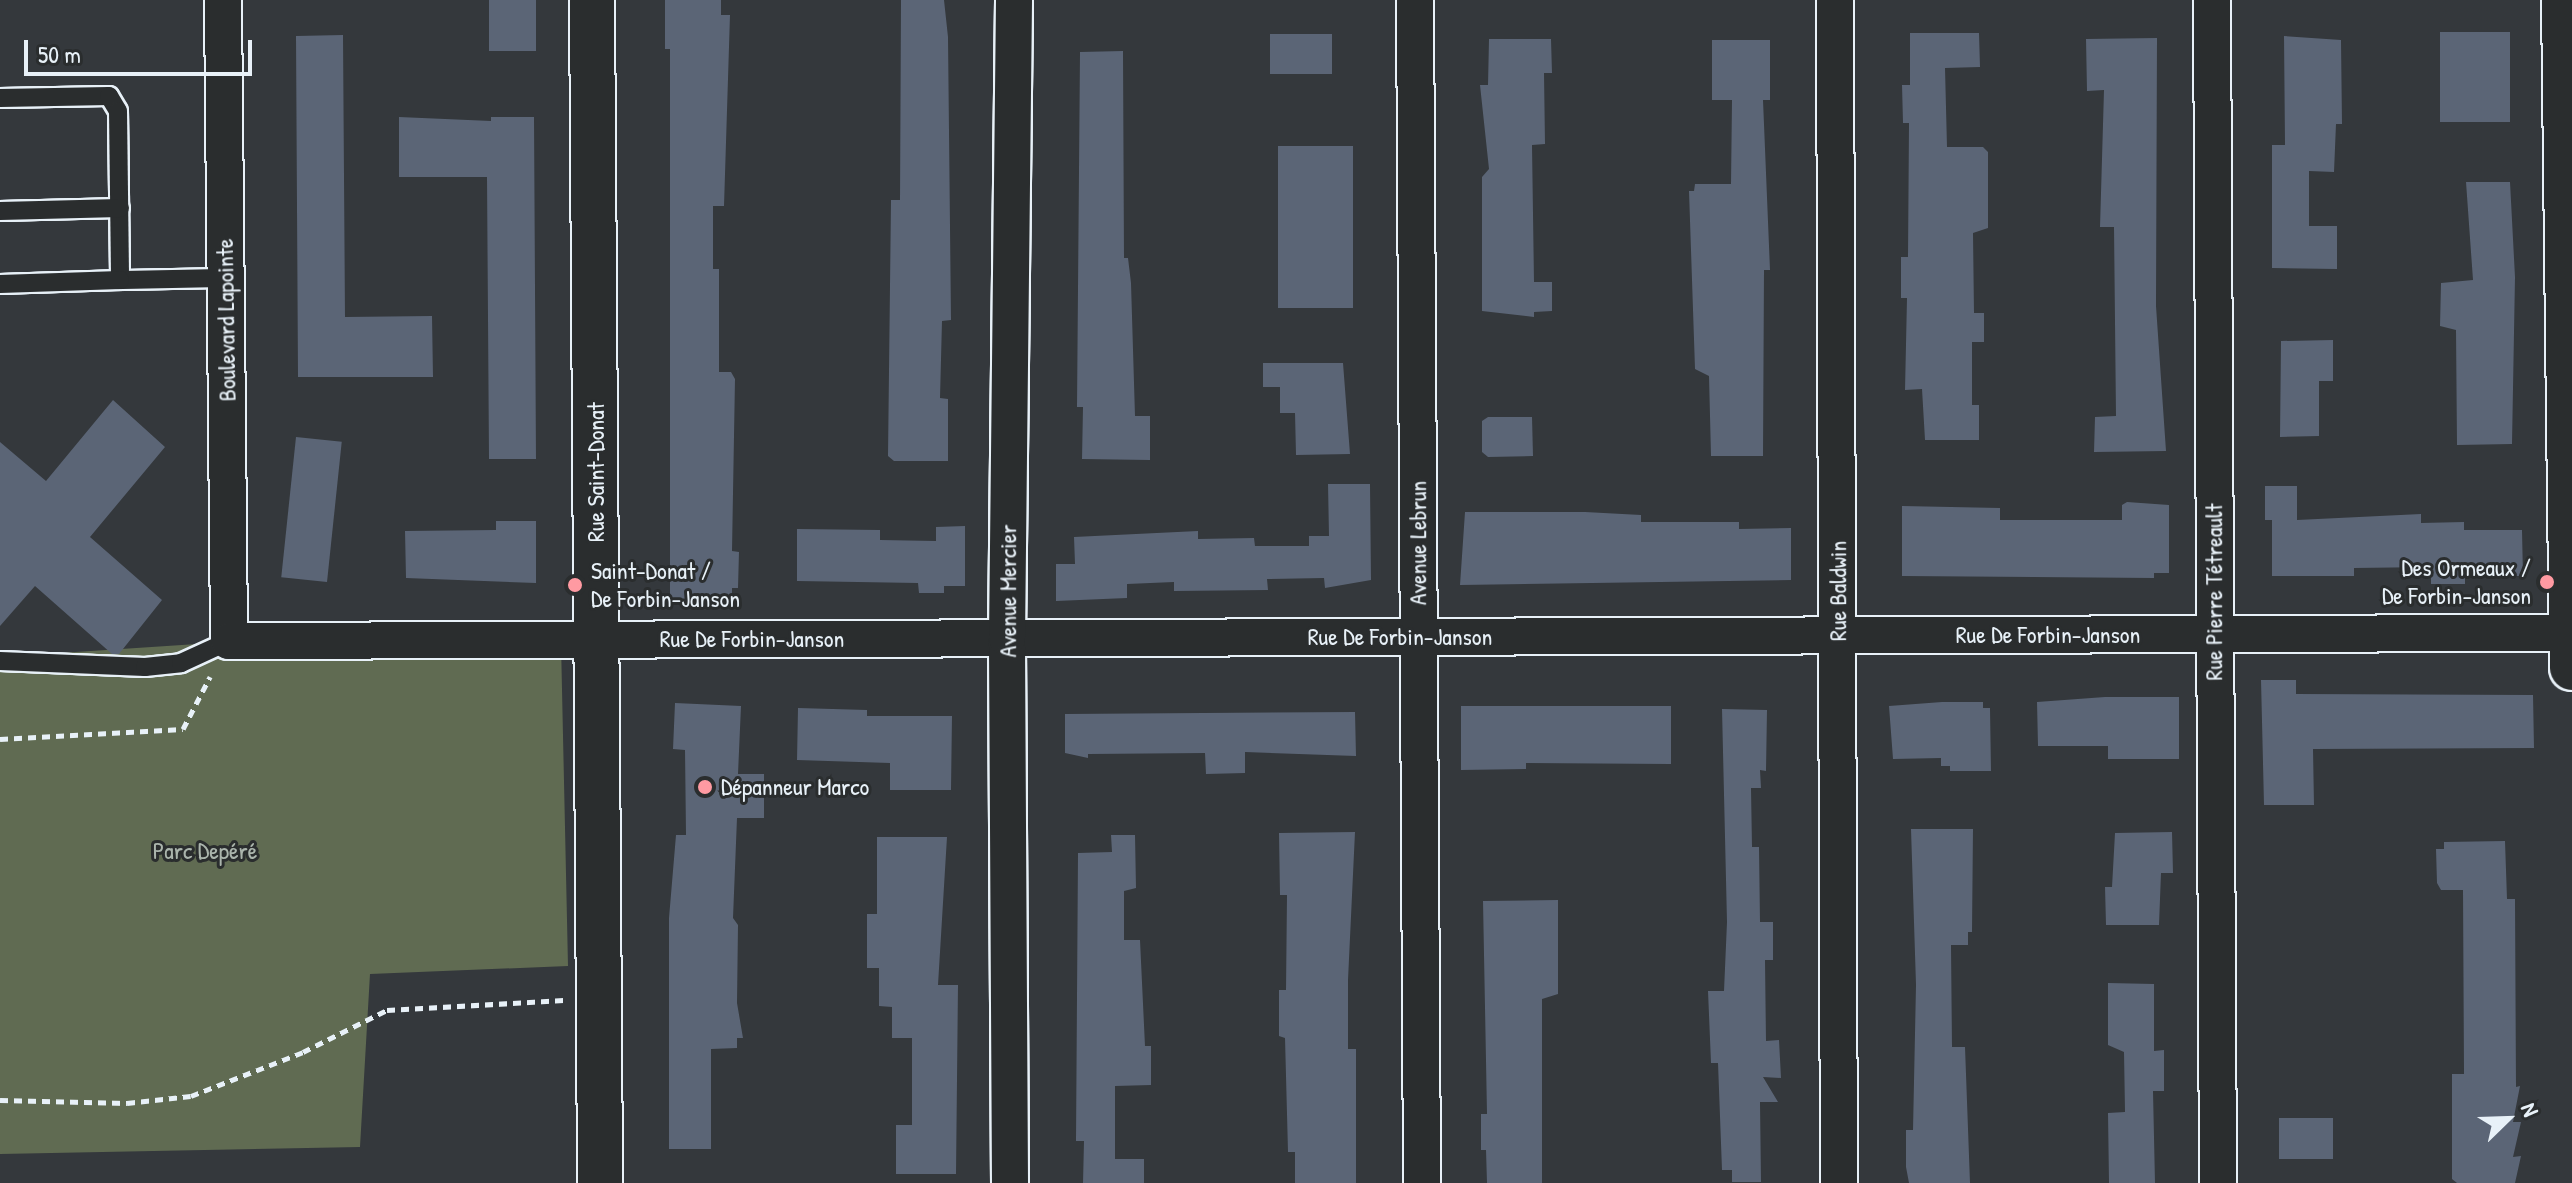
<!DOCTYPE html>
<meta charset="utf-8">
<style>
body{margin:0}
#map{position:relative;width:2572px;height:1183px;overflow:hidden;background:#34383c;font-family:"Patrick Hand",sans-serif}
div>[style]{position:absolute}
.green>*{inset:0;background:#606b52}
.building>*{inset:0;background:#5b6576;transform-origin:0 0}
.path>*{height:5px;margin-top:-2.5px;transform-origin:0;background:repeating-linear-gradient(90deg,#e8f1f8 0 8px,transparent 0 14px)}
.roads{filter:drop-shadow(2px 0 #e8f1f8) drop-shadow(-2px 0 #e8f1f8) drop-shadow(0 2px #e8f1f8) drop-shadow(0 -2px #e8f1f8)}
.service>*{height:18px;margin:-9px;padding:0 9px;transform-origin:9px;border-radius:9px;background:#2a2d2e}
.minor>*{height:36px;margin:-18px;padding:0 18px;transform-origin:18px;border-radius:18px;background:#2a2d2e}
.tertiary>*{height:44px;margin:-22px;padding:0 22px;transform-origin:22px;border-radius:22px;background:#2a2d2e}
.dots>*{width:22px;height:22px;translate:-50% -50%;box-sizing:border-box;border:4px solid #2a2d2e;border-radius:50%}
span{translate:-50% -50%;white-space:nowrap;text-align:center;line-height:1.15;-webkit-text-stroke:6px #2a2d2e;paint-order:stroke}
.street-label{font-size:24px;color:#e8f1f8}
.poi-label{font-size:24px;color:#e8f1f8}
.right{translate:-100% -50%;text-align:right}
.left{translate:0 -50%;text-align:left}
.park-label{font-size:24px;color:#abb5ad}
.north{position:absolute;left:2468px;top:1079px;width:80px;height:80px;-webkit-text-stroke:6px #2a2d2e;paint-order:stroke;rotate:67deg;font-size:22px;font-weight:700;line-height:32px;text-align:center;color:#e8f1f8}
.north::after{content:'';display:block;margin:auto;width:28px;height:36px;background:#e8f1f8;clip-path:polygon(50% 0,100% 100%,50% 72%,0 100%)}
.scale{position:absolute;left:24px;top:40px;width:228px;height:36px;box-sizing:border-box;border:4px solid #e8f1f8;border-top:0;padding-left:10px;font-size:24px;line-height:28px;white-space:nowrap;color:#e8f1f8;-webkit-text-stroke:6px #2a2d2e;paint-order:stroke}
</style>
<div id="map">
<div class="green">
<i style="clip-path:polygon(561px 643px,568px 966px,370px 974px,360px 1147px,0 1154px,0 657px,197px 644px)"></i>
</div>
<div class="building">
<i style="left:489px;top:0;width:47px;height:51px"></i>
<i style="clip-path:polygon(665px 0,721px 0,721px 15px,730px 15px,724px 206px,713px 206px,713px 269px,719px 269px,719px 372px,731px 372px,735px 379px,732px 551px,739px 552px,738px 588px,732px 588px,732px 603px,670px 603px,670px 49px,665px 49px)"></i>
<i style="clip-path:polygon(901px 0,944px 0,948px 37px,951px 320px,942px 321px,940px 398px,948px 399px,948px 461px,894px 461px,888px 456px,891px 200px,900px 200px)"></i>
<i style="left:2440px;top:32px;width:70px;height:90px"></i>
<i style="clip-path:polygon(1910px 33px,1979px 33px,1980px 67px,1945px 68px,1947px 147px,1983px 147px,1988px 152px,1988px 228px,1973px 233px,1974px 313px,1984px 313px,1984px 342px,1972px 342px,1972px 405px,1979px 405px,1979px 440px,1925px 440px,1922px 389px,1905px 390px,1907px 298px,1901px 298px,1901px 257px,1908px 257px,1909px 123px,1903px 123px,1902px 85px,1910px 85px)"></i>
<i style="left:1270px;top:34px;width:62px;height:40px"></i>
<i style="clip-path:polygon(343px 35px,345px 317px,432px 316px,433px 377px,298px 377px,296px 36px)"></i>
<i style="clip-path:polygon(2284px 36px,2341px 40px,2342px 124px,2336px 124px,2334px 172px,2309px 171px,2309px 226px,2337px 226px,2337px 269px,2272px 268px,2272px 145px,2285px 145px)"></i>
<i style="clip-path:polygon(2157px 38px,2156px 306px,2166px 451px,2094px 452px,2095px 417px,2116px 416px,2114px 227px,2100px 227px,2104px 90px,2087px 91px,2086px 39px)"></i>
<i style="clip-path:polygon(1489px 39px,1551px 39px,1552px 73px,1544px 73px,1545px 144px,1532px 145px,1534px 282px,1552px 282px,1552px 311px,1534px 312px,1534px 317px,1482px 311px,1482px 177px,1489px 169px,1480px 85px,1488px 85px)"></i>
<i style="clip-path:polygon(1712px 40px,1770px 40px,1770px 100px,1763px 100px,1770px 270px,1764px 270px,1763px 456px,1711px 456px,1709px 376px,1695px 369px,1689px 191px,1694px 191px,1695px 184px,1731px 184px,1732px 100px,1712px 100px)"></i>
<i style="clip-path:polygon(1123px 51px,1124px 258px,1128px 258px,1131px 283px,1135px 416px,1150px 416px,1150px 460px,1082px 459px,1083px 407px,1077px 407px,1080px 52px)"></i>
<i style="clip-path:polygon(399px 117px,491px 121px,491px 117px,534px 117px,536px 459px,489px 459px,487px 177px,399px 177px)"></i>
<i style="left:1278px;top:146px;width:75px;height:162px"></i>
<i style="clip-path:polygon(2466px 182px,2510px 182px,2515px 277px,2512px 444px,2457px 445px,2456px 330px,2440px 326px,2441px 283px,2473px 280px)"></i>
<i style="clip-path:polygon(2333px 340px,2333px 381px,2319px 381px,2319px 436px,2280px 437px,2281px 341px)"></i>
<i style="clip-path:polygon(1263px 363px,1343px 363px,1350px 454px,1296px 455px,1295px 413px,1280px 413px,1280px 387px,1263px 387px)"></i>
<i style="clip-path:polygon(113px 400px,165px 447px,90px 537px,162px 600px,119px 654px,112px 654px,35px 586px,0 626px,0 442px,46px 481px)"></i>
<i style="clip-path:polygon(1488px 417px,1532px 417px,1533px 456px,1488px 457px,1482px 452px,1482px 421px)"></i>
<i style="left:296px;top:437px;width:46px;height:141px;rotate:6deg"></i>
<i style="clip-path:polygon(1328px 484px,1370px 484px,1371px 580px,1325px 588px,1324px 578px,1267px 579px,1268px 590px,1174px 591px,1174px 582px,1127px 584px,1127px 598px,1056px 601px,1056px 564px,1075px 564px,1074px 537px,1198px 531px,1198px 539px,1254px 538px,1255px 546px,1309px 546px,1309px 536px,1329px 536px)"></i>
<i style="clip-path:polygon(2265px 486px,2297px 486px,2297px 520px,2421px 514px,2421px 523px,2464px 522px,2464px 530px,2522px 530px,2523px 576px,2465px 576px,2465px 584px,2431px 584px,2431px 567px,2354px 568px,2354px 576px,2272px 576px,2272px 520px,2265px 520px)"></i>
<i style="clip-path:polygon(2127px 502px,2169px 505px,2169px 573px,2154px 573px,2154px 578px,1902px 576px,1902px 506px,2000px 508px,2000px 520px,2122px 520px,2122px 505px)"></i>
<i style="clip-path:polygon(1465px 512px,1585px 512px,1641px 515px,1641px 522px,1739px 522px,1739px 529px,1791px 528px,1791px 580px,1460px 585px)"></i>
<i style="clip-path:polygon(496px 521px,536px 521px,536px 583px,406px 578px,405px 531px,496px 530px)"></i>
<i style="clip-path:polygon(965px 526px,965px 586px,944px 586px,944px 593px,919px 593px,918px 583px,797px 581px,797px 529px,880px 530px,880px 540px,936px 541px,936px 527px)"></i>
<i style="clip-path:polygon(2261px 680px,2296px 680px,2296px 694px,2533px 695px,2534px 748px,2313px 749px,2314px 805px,2264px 805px)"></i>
<i style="clip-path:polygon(2105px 697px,2179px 697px,2179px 759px,2108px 759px,2108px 746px,2038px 746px,2037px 702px)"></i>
<i style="clip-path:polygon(1942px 702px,1983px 702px,1983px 708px,1990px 708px,1991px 771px,1950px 771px,1950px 766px,1941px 766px,1941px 758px,1893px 759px,1889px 706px)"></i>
<i style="clip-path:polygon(675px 703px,741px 706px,738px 774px,764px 774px,764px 818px,737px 818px,733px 918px,738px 925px,737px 1003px,743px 1038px,737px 1038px,737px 1048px,711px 1049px,711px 1149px,669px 1149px,669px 918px,676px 835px,686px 835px,685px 750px,673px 749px)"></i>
<i style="clip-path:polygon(1461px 706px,1671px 706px,1671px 764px,1526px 763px,1526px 769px,1461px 770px)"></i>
<i style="clip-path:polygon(798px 708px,867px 710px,867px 716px,952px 716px,951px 790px,890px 790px,890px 763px,797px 760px)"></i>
<i style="clip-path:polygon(1722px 709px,1767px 710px,1766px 771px,1760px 770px,1761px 788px,1751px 788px,1752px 847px,1759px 847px,1760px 922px,1773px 922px,1773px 960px,1765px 960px,1766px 1041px,1779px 1040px,1781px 1078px,1763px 1077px,1778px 1102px,1760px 1102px,1761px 1182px,1732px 1182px,1732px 1170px,1722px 1170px,1718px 1063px,1711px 1063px,1708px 991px,1724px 991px,1727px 922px)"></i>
<i style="clip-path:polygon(1355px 712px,1356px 756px,1245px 752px,1245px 773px,1206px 774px,1205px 753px,1088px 754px,1088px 758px,1065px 753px,1065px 714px)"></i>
<i style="clip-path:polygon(1911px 829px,1973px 829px,1972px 932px,1968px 932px,1968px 945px,1951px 945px,1952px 1047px,1965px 1047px,1970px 1183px,1909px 1183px,1906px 1167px,1906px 1130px,1913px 1130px,1916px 985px)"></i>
<i style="clip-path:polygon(1355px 832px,1348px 980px,1348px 1049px,1356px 1049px,1356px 1183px,1295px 1183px,1295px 1152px,1288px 1152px,1285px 1038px,1279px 1036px,1279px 990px,1286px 990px,1287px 895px,1280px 895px,1279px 833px)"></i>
<i style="clip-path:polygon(2172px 832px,2173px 873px,2161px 873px,2159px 925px,2106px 925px,2105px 887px,2112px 887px,2115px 833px)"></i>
<i style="clip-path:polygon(1111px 835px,1135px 835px,1136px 888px,1124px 891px,1124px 940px,1140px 940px,1145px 1046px,1151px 1046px,1151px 1085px,1115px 1086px,1115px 1159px,1144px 1159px,1144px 1183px,1083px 1183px,1084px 1141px,1076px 1141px,1078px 853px,1112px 852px)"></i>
<i style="clip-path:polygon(877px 837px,947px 837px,938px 985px,958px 985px,956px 1174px,896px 1174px,896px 1125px,912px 1125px,912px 1038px,892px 1038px,892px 1007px,879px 1006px,879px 968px,867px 968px,867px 914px,877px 914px)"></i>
<i style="clip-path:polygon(2505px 841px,2507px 899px,2515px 899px,2516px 1087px,2520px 1086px,2513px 1122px,2521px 1122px,2513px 1157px,2521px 1156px,2515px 1183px,2457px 1183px,2452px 1179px,2452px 1074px,2464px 1074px,2463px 890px,2441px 890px,2437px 883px,2436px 849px,2444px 849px,2444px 842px)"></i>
<i style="clip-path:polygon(1558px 900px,1558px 994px,1542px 999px,1542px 1183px,1487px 1183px,1486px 1150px,1481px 1150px,1481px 1114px,1487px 1114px,1483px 901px)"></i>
<i style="clip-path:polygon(2108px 983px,2154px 984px,2154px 1051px,2164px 1050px,2164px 1091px,2153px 1091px,2155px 1183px,2109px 1183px,2108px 1113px,2125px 1112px,2124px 1052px,2108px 1045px)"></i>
<i style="left:2279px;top:1118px;width:54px;height:41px"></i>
</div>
<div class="path">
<i style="left:0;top:739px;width:183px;rotate:-3.1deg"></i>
<i style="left:183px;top:729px;width:59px;rotate:-62.6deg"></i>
<i style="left:0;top:1100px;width:127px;rotate:1.4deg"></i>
<i style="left:127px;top:1103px;width:64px;rotate:-6.2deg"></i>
<i style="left:191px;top:1096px;width:120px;rotate:-21.4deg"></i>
<i style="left:303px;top:1052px;width:94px;rotate:-26.6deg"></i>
<i style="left:387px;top:1010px;width:177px;rotate:-3.2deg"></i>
</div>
<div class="roads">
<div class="service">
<i style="left:0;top:98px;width:109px;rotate:-1.1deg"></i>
<i style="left:109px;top:96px;width:17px;rotate:59deg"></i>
<i style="left:118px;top:111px;width:169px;rotate:89.3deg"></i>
<i style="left:120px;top:280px;width:105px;rotate:-1.1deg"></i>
<i style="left:0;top:211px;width:120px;rotate:-1.4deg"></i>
<i style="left:0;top:284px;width:120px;rotate:-1.9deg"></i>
<i style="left:0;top:661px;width:145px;rotate:2.4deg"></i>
<i style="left:145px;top:667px;width:36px;rotate:-6deg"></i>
<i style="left:181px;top:663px;width:53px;rotate:-24.6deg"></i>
</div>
<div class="minor">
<i style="left:223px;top:0;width:641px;rotate:89.46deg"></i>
<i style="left:229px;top:641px;width:2343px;rotate:-0.2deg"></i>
<i style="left:1415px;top:0;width:1183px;rotate:89.66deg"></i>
<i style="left:1835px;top:0;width:1183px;rotate:89.81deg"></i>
<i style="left:2212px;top:0;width:1183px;rotate:89.71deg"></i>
<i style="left:1010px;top:1183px;width:545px;rotate:-90.32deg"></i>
<i style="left:1007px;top:638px;width:638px;rotate:-89.37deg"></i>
</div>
<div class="tertiary">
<i style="left:592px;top:0;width:1183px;rotate:89.61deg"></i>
<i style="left:2564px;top:0;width:668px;rotate:89.31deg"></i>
</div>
</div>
<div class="dots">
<i style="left:2547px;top:582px;background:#ff9aa2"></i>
<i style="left:575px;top:585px;background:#ff9aa2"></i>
<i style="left:705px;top:787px;background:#ff9aa2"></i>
</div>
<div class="street-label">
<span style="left:226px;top:320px;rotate:-91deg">Boulevard Lapointe</span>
<span style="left:596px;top:472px;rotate:-90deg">Rue Saint-Donat</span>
<span style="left:1418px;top:543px;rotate:-90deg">Avenue Lebrun</span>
<span style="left:1008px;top:591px;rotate:-90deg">Avenue Mercier</span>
<span style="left:1838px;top:591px;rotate:-90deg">Rue Baldwin</span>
<span style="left:2214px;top:592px;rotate:-90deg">Rue Pierre Tétreault</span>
<span style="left:2048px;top:635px">Rue De Forbin-Janson</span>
<span style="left:1400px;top:637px">Rue De Forbin-Janson</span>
<span style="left:752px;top:639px">Rue De Forbin-Janson</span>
</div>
<div class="poi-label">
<span class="right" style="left:2531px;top:582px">Des Ormeaux /<br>De Forbin-Janson</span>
<span class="left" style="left:591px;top:585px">Saint-Donat /<br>De Forbin-Janson</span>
<span class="left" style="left:721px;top:787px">Dépanneur Marco</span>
</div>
<div class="park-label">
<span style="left:205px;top:851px">Parc Depéré</span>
</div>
<div class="north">N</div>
<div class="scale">50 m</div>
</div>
